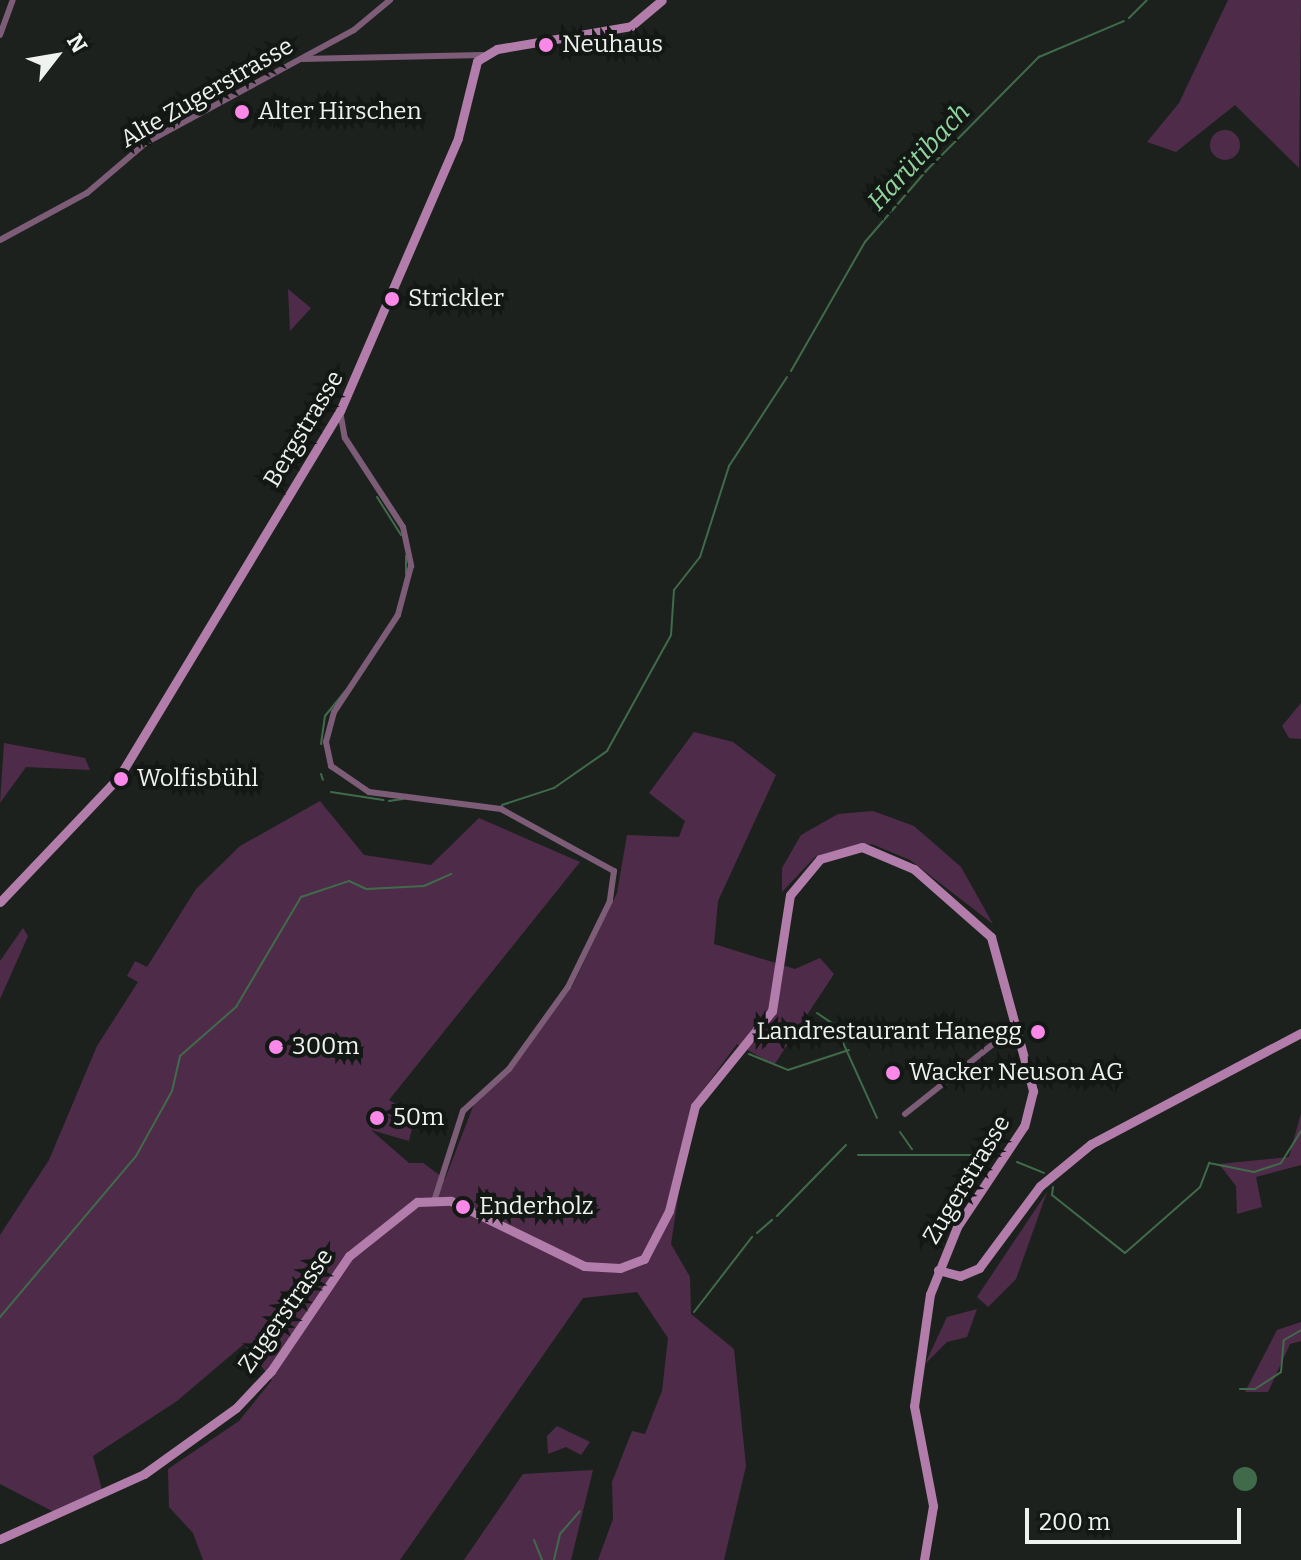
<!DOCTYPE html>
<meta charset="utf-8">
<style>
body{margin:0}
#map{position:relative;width:1301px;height:1560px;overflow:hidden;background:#1d211d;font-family:Bitter,serif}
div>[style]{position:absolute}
.green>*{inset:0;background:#4e2c49}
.round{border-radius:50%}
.water>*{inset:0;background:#406b4a}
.stream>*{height:2px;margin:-1px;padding:0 1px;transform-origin:1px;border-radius:1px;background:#406b4a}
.street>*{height:6px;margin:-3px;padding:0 3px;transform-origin:3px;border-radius:3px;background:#7d5c77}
.secondary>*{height:9px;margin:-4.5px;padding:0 4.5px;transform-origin:4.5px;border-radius:4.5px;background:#b27daa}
.dots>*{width:22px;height:22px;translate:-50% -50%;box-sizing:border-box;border:4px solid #131814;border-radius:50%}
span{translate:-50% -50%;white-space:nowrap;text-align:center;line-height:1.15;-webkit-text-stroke:8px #131814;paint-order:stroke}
.poi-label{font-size:24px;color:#eff2ef}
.left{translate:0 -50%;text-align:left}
.right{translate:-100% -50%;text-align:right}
.street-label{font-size:24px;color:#eff2ef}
.water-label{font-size:26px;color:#91d5a0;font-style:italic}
.north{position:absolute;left:16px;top:16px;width:80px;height:80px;-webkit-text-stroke:6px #131814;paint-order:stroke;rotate:59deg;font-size:22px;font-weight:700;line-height:32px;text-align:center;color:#eff2ef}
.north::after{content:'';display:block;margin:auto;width:28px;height:36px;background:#eff2ef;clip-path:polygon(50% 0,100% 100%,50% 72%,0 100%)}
.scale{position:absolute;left:1025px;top:1508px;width:216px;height:36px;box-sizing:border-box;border:4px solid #eff2ef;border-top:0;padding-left:10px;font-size:24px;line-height:28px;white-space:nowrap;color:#eff2ef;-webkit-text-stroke:6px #131814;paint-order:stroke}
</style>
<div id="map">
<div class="green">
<i style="clip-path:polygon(1228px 0,1301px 0,1299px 168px,1235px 105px,1176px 152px,1147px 142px,1179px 103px)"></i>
<i class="round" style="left:1210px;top:130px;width:30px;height:30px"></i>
<i style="clip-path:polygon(288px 289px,311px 308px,290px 331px)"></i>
<i style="clip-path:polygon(1301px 703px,1301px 739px,1289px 738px,1282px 726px)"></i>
<i style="clip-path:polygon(694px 732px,733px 742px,776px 775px,718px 901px,714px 944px,795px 969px,820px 958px,834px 974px,774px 1065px,737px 1044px,692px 1105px,671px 1244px,690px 1277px,691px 1314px,734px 1349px,746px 1466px,724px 1560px,598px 1560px,613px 1519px,612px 1482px,632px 1431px,645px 1434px,662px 1391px,668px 1338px,637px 1292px,583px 1298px,400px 1560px,203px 1560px,193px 1533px,169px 1507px,168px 1469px,239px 1421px,272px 1380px,244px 1344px,177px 1401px,93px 1456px,102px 1490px,54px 1512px,0 1484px,0 1235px,49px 1160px,97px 1046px,138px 982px,127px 976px,135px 961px,147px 967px,196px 889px,240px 846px,320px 801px,364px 855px,431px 865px,479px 818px,580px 862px,389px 1100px,418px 1117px,413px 1126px,379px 1113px,412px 1128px,409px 1141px,371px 1130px,409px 1163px,423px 1163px,445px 1179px,474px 1104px,511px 1071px,572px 987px,617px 893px,627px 835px,679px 837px,685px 821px,649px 793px)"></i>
<i style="clip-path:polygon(4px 743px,85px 758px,90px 770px,26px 767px,0 803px)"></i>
<i style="clip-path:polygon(873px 811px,914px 826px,961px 867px,993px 924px,910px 860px,872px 844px,815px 857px,782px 892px,782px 868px,801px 835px,838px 814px)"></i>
<i style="clip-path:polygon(23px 928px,28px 936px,0 999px,0 961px)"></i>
<i style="clip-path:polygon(1301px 1113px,1301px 1165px,1256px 1177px,1262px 1207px,1237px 1214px,1236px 1186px,1219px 1164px,1289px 1157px)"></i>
<i style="clip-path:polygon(1047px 1192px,1016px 1279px,988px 1307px,977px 1297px)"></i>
<i style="clip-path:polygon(977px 1309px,967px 1337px,947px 1342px,925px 1364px,947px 1317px)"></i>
<i style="clip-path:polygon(1301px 1322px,1301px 1341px,1290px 1344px,1268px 1392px,1245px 1392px,1277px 1330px)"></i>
<i style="clip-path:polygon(557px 1426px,590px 1442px,581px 1455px,566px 1447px,548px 1454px,547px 1436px)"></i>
<i style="clip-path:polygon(593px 1470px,571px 1560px,464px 1560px,523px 1474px)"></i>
</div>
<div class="water">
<i class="round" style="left:1233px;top:1467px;width:24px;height:24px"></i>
</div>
<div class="stream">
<i style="left:1129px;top:18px;width:25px;rotate:-45deg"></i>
<i style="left:791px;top:371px;width:149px;rotate:-60.2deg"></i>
<i style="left:865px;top:242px;width:94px;rotate:-49.3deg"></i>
<i style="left:926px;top:171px;width:161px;rotate:-45.3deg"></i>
<i style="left:1039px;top:57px;width:92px;rotate:-23deg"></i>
<i style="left:377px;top:497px;width:45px;rotate:57.7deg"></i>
<i style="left:406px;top:556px;width:18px;rotate:90deg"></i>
<i style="left:321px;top:744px;width:28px;rotate:-82deg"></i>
<i style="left:325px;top:716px;width:32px;rotate:-51deg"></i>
<i style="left:321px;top:774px;width:6px;rotate:72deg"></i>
<i style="left:331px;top:792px;width:53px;rotate:8.7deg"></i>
<i style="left:389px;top:801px;width:14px;rotate:-8deg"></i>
<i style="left:502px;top:805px;width:55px;rotate:-18.1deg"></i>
<i style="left:554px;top:788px;width:65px;rotate:-34.9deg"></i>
<i style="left:607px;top:751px;width:132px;rotate:-61.1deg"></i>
<i style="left:671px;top:635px;width:45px;rotate:-86.2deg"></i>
<i style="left:674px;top:590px;width:42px;rotate:-51.8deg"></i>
<i style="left:700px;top:557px;width:96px;rotate:-72.3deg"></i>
<i style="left:729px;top:466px;width:106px;rotate:-56.9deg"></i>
<i style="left:817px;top:1013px;width:22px;rotate:34deg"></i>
<i style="left:835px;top:1025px;width:102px;rotate:65.7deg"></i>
<i style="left:749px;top:1054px;width:42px;rotate:22.3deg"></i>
<i style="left:788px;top:1070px;width:64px;rotate:-18.2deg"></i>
<i style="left:900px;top:1132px;width:21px;rotate:55deg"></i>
<i style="left:858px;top:1155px;width:118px"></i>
<i style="left:1017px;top:1162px;width:29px;rotate:22deg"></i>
<i style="left:1053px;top:1187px;width:8px;rotate:97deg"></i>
<i style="left:1052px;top:1195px;width:93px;rotate:38.5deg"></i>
<i style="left:1125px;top:1253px;width:100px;rotate:-41.3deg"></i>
<i style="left:1200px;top:1187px;width:26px;rotate:-69deg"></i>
<i style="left:1209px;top:1163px;width:46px;rotate:11.3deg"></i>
<i style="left:1254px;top:1172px;width:28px;rotate:-18deg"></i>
<i style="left:1281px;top:1163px;width:38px;rotate:-58deg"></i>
<i style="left:777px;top:1216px;width:99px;rotate:-45.8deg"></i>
<i style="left:757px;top:1233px;width:20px;rotate:-41deg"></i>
<i style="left:694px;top:1312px;width:95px;rotate:-52.3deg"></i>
<i style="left:0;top:1317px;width:211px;rotate:-49.8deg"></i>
<i style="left:136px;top:1156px;width:74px;rotate:-61deg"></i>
<i style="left:172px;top:1091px;width:36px;rotate:-77deg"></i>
<i style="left:180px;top:1056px;width:74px;rotate:-41.2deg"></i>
<i style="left:236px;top:1007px;width:128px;rotate:-59.4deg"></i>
<i style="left:301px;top:897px;width:51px;rotate:-18.4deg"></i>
<i style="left:349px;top:881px;width:19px;rotate:25deg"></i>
<i style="left:366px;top:889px;width:58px;rotate:-3deg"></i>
<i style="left:424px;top:886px;width:30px;rotate:-24deg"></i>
<i style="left:1240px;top:1389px;width:15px"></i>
<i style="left:1255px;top:1389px;width:31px;rotate:-33deg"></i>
<i style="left:1281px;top:1372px;width:32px;rotate:-85deg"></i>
<i style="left:1284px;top:1340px;width:20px;rotate:-30deg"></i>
<i style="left:534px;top:1540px;width:22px;rotate:68deg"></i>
<i style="left:554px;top:1560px;width:27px;rotate:-77deg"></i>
<i style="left:560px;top:1534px;width:30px;rotate:-49deg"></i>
</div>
<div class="street">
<i style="left:0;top:35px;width:37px;rotate:-70deg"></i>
<i style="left:302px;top:59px;width:180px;rotate:-1.3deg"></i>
<i style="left:0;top:240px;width:99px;rotate:-28.4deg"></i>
<i style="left:87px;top:193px;width:79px;rotate:-40.4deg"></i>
<i style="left:147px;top:142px;width:235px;rotate:-28.4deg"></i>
<i style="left:354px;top:30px;width:47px;rotate:-39.8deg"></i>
<i style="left:340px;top:411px;width:27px;rotate:80deg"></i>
<i style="left:345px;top:438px;width:106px;rotate:56.9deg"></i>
<i style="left:403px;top:527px;width:40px;rotate:78deg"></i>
<i style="left:411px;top:566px;width:51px;rotate:104.9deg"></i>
<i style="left:398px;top:615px;width:116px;rotate:123.4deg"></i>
<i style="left:334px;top:712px;width:31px;rotate:105deg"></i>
<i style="left:326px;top:742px;width:25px;rotate:78deg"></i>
<i style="left:331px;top:766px;width:46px;rotate:34.4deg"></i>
<i style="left:369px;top:792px;width:133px;rotate:7.3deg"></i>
<i style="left:501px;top:809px;width:129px;rotate:28.8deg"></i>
<i style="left:614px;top:871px;width:30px;rotate:98deg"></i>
<i style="left:610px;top:901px;width:96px;rotate:116deg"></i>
<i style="left:568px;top:987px;width:101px;rotate:125.7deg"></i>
<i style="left:509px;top:1069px;width:62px;rotate:137.6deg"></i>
<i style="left:463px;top:1111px;width:91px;rotate:107.8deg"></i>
<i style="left:905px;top:1114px;width:138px;rotate:-38.5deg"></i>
</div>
<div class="secondary">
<i style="left:0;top:902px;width:173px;rotate:-46.4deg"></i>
<i style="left:119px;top:777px;width:428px;rotate:-58.9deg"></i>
<i style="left:340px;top:411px;width:297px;rotate:-66.6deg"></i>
<i style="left:458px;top:138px;width:79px;rotate:-76.1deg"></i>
<i style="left:477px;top:61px;width:23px;rotate:-31deg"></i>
<i style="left:497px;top:49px;width:136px;rotate:-9.7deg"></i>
<i style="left:631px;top:26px;width:40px;rotate:-40deg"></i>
<i style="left:938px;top:1270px;width:23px;rotate:15deg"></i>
<i style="left:960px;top:1276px;width:21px;rotate:-23deg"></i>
<i style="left:979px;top:1268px;width:102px;rotate:-53.4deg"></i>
<i style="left:1040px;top:1186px;width:66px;rotate:-39.5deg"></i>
<i style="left:1091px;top:1144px;width:238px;rotate:-27.9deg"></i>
<i style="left:0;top:1539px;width:158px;rotate:-24.3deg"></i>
<i style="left:144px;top:1474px;width:113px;rotate:-35.7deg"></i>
<i style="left:236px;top:1408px;width:51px;rotate:-46.6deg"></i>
<i style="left:271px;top:1371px;width:139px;rotate:-55.9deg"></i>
<i style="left:349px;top:1256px;width:87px;rotate:-38.5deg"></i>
<i style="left:417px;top:1202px;width:34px;rotate:-2deg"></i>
<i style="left:451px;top:1201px;width:148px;rotate:26deg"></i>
<i style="left:584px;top:1266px;width:36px;rotate:3deg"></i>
<i style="left:620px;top:1268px;width:26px;rotate:-21deg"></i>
<i style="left:644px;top:1259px;width:54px;rotate:-62.5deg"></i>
<i style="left:669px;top:1211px;width:108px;rotate:-76.1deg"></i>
<i style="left:695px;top:1106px;width:122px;rotate:-51deg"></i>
<i style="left:772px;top:1011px;width:117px;rotate:-81.2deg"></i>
<i style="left:790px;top:895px;width:47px;rotate:-50.2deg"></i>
<i style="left:820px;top:859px;width:44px;rotate:-15.9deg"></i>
<i style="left:862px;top:847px;width:56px;rotate:22.9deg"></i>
<i style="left:914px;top:869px;width:103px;rotate:41.4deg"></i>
<i style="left:991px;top:937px;width:160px;rotate:74.7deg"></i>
<i style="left:1033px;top:1091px;width:36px;rotate:104deg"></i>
<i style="left:1024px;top:1126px;width:121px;rotate:123.6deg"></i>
<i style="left:957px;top:1227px;width:72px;rotate:111.9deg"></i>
<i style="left:930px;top:1294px;width:113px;rotate:98.1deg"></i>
<i style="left:914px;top:1406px;width:102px;rotate:79.2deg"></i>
<i style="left:933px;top:1506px;width:55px;rotate:99.5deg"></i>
</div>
<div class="dots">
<i style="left:546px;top:45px;background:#f988e9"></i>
<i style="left:242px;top:112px;background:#f988e9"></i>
<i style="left:392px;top:299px;background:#f988e9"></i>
<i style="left:121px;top:779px;background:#f988e9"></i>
<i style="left:1038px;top:1032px;background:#f988e9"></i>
<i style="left:276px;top:1047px;background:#f988e9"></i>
<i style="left:893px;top:1073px;background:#f988e9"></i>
<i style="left:377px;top:1118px;background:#f988e9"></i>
<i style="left:463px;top:1207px;background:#f988e9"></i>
</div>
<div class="poi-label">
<span class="left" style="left:562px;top:45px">Neuhaus</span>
<span class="left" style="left:258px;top:112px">Alter Hirschen</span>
<span class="left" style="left:408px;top:299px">Strickler</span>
<span class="left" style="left:137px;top:779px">Wolfisbühl</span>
<span class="right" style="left:1022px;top:1032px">Landrestaurant Hanegg</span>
<span class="left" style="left:292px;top:1047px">300m</span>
<span class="left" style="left:909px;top:1073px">Wacker Neuson AG</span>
<span class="left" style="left:393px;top:1118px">50m</span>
<span class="left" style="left:479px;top:1207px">Enderholz</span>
</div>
<div class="street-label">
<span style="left:207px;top:93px;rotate:-30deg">Alte Zugerstrasse</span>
<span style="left:304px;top:429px;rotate:-59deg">Bergstrasse</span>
<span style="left:967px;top:1180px;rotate:-59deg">Zugerstrasse</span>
<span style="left:286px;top:1311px;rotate:-55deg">Zugerstrasse</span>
</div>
<div class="water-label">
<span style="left:919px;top:157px;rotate:-47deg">Harütibach</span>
</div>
<div class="north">N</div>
<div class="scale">200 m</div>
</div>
